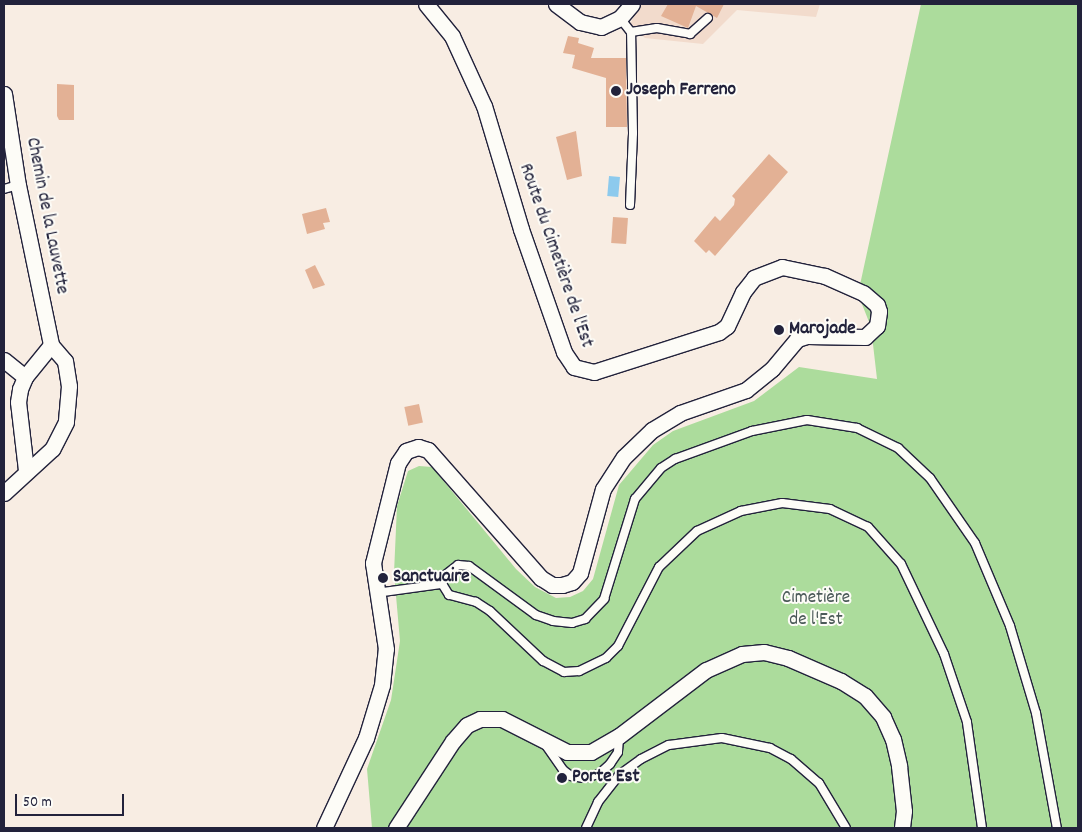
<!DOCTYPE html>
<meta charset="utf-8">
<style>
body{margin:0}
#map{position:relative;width:1082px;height:832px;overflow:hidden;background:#f8ede3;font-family:Dekko,sans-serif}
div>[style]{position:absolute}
.built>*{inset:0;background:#f2dbcc}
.green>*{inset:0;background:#acdc9c}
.water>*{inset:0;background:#8dcaed;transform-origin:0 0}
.building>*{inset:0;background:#e3b195;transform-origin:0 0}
.roads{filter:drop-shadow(1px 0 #22223b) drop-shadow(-1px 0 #22223b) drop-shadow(0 1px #22223b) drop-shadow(0 -1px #22223b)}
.service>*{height:8px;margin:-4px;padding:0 4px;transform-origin:4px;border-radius:4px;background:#fdfcf7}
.minor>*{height:15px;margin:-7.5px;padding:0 7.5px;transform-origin:7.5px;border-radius:7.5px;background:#fdfcf7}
.dots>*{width:14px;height:14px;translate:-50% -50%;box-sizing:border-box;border:2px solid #fdfcf7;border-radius:50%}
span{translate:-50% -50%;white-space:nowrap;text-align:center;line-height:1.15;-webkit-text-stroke:4px #fdfcf7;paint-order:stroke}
.poi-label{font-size:19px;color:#22223b;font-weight:700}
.left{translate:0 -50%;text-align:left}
.street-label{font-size:19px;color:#22223b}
.park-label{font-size:19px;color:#4b5a58}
.frame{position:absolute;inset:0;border:5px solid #22223b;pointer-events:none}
.scale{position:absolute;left:15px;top:794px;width:109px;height:22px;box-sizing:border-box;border:2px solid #22223b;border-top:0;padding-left:6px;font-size:15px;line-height:18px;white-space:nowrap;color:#22223b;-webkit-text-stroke:4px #fdfcf7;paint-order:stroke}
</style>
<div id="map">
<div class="built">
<i style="clip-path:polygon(641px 4px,820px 4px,816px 17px,737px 10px,703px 44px,645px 38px,630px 24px)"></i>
</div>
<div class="green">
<i style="clip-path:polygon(921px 4px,1078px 4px,1078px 828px,372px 828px,367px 769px,391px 700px,400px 641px,394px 573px,397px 506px,408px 471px,419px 466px,432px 467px,516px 569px,535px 587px,556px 598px,570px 597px,583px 591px,593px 579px,619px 485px,653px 445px,673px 431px,754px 401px,799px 367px,877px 379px,871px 327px,858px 294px)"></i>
</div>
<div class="water">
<i style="left:609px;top:176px;width:11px;height:20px;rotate:5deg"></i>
</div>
<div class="building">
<i style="clip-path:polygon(668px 4px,724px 4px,717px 18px,696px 6px,688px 28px,661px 16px)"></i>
<i style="clip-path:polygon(568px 36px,579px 38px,578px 43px,594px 48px,591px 58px,626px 58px,627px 127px,606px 127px,606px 78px,572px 68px,575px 55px,563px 53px)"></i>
<i style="clip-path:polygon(57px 84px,74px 85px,74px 120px,59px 120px,57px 116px)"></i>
<i style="clip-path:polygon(576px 131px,582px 176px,567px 180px,556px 137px)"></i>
<i style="clip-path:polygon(769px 154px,788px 172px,715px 256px,709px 250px,706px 253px,694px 241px,715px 216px,720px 221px,734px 205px,735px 199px,732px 196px)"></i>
<i style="clip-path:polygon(326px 208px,330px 222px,323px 223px,325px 229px,307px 234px,302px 214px)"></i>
<i style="left:613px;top:217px;width:15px;height:26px;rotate:4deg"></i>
<i style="clip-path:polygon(315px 265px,325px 285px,313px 289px,305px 270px)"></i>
<i style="left:419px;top:404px;width:19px;height:15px;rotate:78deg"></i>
</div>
<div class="roads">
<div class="service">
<i style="left:620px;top:18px;width:18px;rotate:52deg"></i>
<i style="left:631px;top:32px;width:26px;rotate:-9deg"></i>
<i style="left:657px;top:28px;width:34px;rotate:10deg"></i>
<i style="left:690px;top:34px;width:24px;rotate:-42deg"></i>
<i style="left:4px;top:189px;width:15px;rotate:-16deg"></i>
<i style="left:630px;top:205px;width:72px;rotate:-87.6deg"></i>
<i style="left:633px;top:133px;width:101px;rotate:-91.1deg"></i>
<i style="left:376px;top:593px;width:67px;rotate:-7.8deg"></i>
<i style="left:545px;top:744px;width:32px;rotate:55deg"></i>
<i style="left:563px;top:770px;width:10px;rotate:37deg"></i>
<i style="left:571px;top:776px;width:13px;rotate:9deg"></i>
<i style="left:584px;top:778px;width:16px;rotate:-15deg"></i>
<i style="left:599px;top:774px;width:15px;rotate:-42deg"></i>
<i style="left:610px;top:764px;width:14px;rotate:-56deg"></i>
<i style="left:618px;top:752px;width:16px;rotate:-86deg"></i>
<i style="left:586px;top:828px;width:29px;rotate:-65deg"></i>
<i style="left:598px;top:802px;width:34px;rotate:-52deg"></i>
<i style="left:619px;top:775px;width:27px;rotate:-36deg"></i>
<i style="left:641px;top:759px;width:31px;rotate:-27deg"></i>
<i style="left:669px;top:745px;width:53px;rotate:-7.5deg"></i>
<i style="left:722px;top:738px;width:49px;rotate:11.8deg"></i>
<i style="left:770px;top:748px;width:24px;rotate:28deg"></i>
<i style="left:791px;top:759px;width:37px;rotate:41deg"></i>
<i style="left:819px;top:783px;width:52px;rotate:59deg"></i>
<i style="left:982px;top:828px;width:107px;rotate:-98.1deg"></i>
<i style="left:967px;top:722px;width:72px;rotate:-108.7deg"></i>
<i style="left:944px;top:654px;width:100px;rotate:-115.5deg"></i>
<i style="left:901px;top:564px;width:50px;rotate:-131.7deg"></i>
<i style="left:868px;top:527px;width:42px;rotate:-154.7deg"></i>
<i style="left:830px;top:509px;width:48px;rotate:-172.9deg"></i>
<i style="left:782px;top:503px;width:42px;rotate:169deg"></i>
<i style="left:741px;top:511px;width:48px;rotate:155.6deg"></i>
<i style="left:697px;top:531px;width:52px;rotate:136.5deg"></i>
<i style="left:659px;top:567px;width:89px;rotate:117.4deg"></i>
<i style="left:618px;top:646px;width:17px;rotate:135deg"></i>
<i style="left:606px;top:658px;width:30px;rotate:154deg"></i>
<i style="left:579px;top:671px;width:15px;rotate:176deg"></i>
<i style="left:564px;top:672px;width:24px;rotate:-152deg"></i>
<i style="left:543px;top:661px;width:73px;rotate:-136.7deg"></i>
<i style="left:490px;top:611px;width:17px;rotate:-147deg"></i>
<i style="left:476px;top:602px;width:28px;rotate:-165deg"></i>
<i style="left:449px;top:595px;width:13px;rotate:-122deg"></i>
<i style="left:442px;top:584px;width:8px;rotate:-76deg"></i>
<i style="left:444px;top:576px;width:18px;rotate:-38deg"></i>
<i style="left:458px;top:565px;width:11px;rotate:5deg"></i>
<i style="left:469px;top:566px;width:83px;rotate:36.2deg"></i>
<i style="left:536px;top:615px;width:18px;rotate:19deg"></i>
<i style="left:553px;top:621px;width:19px;rotate:6deg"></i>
<i style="left:572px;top:623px;width:14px;rotate:-17deg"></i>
<i style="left:585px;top:619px;width:28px;rotate:-46deg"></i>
<i style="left:604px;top:599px;width:105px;rotate:-72.8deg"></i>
<i style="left:635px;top:499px;width:40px;rotate:-50deg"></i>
<i style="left:661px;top:468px;width:17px;rotate:-33deg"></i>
<i style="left:675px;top:459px;width:82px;rotate:-20deg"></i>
<i style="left:752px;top:431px;width:56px;rotate:-11.3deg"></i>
<i style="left:807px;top:420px;width:51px;rotate:9.1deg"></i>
<i style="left:857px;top:428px;width:46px;rotate:26deg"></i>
<i style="left:898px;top:448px;width:44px;rotate:43.2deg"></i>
<i style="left:930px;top:478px;width:79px;rotate:55.3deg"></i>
<i style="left:975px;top:543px;width:90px;rotate:67.1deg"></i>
<i style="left:1010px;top:626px;width:91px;rotate:73.4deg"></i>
<i style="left:1036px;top:713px;width:117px;rotate:79.7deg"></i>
</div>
<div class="minor">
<i style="left:556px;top:4px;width:30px;rotate:37deg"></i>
<i style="left:580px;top:22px;width:22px;rotate:13deg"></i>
<i style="left:601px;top:27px;width:21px;rotate:-25deg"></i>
<i style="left:620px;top:18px;width:18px;rotate:-49deg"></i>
<i style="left:4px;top:94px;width:92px;rotate:81.3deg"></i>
<i style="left:18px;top:185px;width:163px;rotate:78.3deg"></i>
<i style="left:51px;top:345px;width:21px;rotate:49deg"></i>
<i style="left:65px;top:361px;width:25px;rotate:81deg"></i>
<i style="left:69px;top:386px;width:36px;rotate:95deg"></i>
<i style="left:66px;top:422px;width:30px;rotate:117deg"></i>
<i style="left:52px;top:449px;width:65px;rotate:137.5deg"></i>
<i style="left:4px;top:360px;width:27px;rotate:39deg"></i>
<i style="left:26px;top:470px;width:68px;rotate:-96.7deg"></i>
<i style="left:18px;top:402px;width:13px;rotate:-81deg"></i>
<i style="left:20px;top:389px;width:13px;rotate:-67deg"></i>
<i style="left:25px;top:377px;width:41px;rotate:-50.9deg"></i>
<i style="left:324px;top:828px;width:99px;rotate:-65deg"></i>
<i style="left:366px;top:738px;width:55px;rotate:-73.2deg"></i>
<i style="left:382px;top:685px;width:36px;rotate:-84deg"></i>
<i style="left:386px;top:649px;width:87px;rotate:-98.6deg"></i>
<i style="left:373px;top:563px;width:103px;rotate:-76deg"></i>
<i style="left:398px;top:463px;width:14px;rotate:-56deg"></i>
<i style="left:406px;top:451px;width:13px;rotate:-18deg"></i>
<i style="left:418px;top:447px;width:10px;rotate:17deg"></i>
<i style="left:428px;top:450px;width:171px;rotate:48.6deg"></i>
<i style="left:541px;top:578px;width:13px;rotate:32deg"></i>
<i style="left:552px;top:585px;width:10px"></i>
<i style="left:562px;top:585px;width:10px;rotate:-17deg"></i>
<i style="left:572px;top:582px;width:12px;rotate:-48deg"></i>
<i style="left:580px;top:573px;width:87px;rotate:-74.7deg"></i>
<i style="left:603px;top:489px;width:38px;rotate:-57deg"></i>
<i style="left:624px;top:457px;width:39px;rotate:-44deg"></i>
<i style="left:652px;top:430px;width:33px;rotate:-31deg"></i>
<i style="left:680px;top:413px;width:70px;rotate:-19.2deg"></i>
<i style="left:746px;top:390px;width:33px;rotate:-39deg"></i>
<i style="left:772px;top:369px;width:39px;rotate:-50deg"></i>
<i style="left:797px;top:339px;width:10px;rotate:-17deg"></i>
<i style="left:807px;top:336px;width:58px;rotate:1deg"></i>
<i style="left:865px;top:337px;width:16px;rotate:-43deg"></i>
<i style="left:877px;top:326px;width:15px;rotate:-82deg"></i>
<i style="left:879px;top:311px;width:6px;rotate:-108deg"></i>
<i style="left:877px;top:305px;width:18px;rotate:-139deg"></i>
<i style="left:863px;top:293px;width:42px;rotate:-155.9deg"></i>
<i style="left:825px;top:276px;width:44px;rotate:-168.2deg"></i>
<i style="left:782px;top:267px;width:30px;rotate:159deg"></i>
<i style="left:754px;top:278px;width:18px;rotate:128deg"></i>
<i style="left:743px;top:292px;width:38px;rotate:115deg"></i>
<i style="left:727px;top:326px;width:10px;rotate:143deg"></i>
<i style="left:719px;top:332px;width:131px;rotate:162.3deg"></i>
<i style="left:594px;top:372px;width:21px;rotate:-166deg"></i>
<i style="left:574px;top:367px;width:18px;rotate:-124deg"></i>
<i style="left:564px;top:352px;width:130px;rotate:-109.3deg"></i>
<i style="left:521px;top:229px;width:128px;rotate:-106.7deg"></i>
<i style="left:484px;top:106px;width:77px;rotate:-114.6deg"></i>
<i style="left:452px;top:36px;width:41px;rotate:-129.1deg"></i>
<i style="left:396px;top:828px;width:104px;rotate:-56.8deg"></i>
<i style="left:453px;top:741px;width:21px;rotate:-49deg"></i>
<i style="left:467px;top:725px;width:14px;rotate:-25deg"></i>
<i style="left:480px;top:719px;width:22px"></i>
<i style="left:502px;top:719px;width:73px;rotate:26.9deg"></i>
<i style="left:567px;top:752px;width:24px"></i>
<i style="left:591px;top:752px;width:32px;rotate:-30deg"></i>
<i style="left:619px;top:736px;width:109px;rotate:-37.2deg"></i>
<i style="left:706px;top:670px;width:39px;rotate:-24deg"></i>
<i style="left:742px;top:654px;width:22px;rotate:-5deg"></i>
<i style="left:764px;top:652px;width:25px;rotate:14deg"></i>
<i style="left:788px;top:658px;width:58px;rotate:23.5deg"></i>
<i style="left:841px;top:681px;width:28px;rotate:32deg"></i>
<i style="left:865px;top:696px;width:28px;rotate:49deg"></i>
<i style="left:883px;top:717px;width:24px;rotate:66deg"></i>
<i style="left:893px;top:739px;width:28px;rotate:77deg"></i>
<i style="left:899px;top:766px;width:45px;rotate:83.7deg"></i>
<i style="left:904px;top:811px;width:17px;rotate:97deg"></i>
</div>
</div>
<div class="dots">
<i style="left:616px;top:91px;background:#22223b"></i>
<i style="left:779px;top:330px;background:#22223b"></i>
<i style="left:383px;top:578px;background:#22223b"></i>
<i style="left:562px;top:778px;background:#22223b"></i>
</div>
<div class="poi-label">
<span class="left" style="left:626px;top:91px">Joseph Ferreno</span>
<span class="left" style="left:789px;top:330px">Marojade</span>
<span class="left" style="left:393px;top:578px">Sanctuaire</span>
<span class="left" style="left:572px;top:778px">Porte Est</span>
</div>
<div class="street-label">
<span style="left:46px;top:216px;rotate:79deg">Chemin de la Lauvette</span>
<span style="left:555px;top:256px;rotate:71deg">Route du Cimetière de l'Est</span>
</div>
<div class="park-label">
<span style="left:816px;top:610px">Cimetière<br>de l'Est</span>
</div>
<div class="frame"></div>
<div class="scale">50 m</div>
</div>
